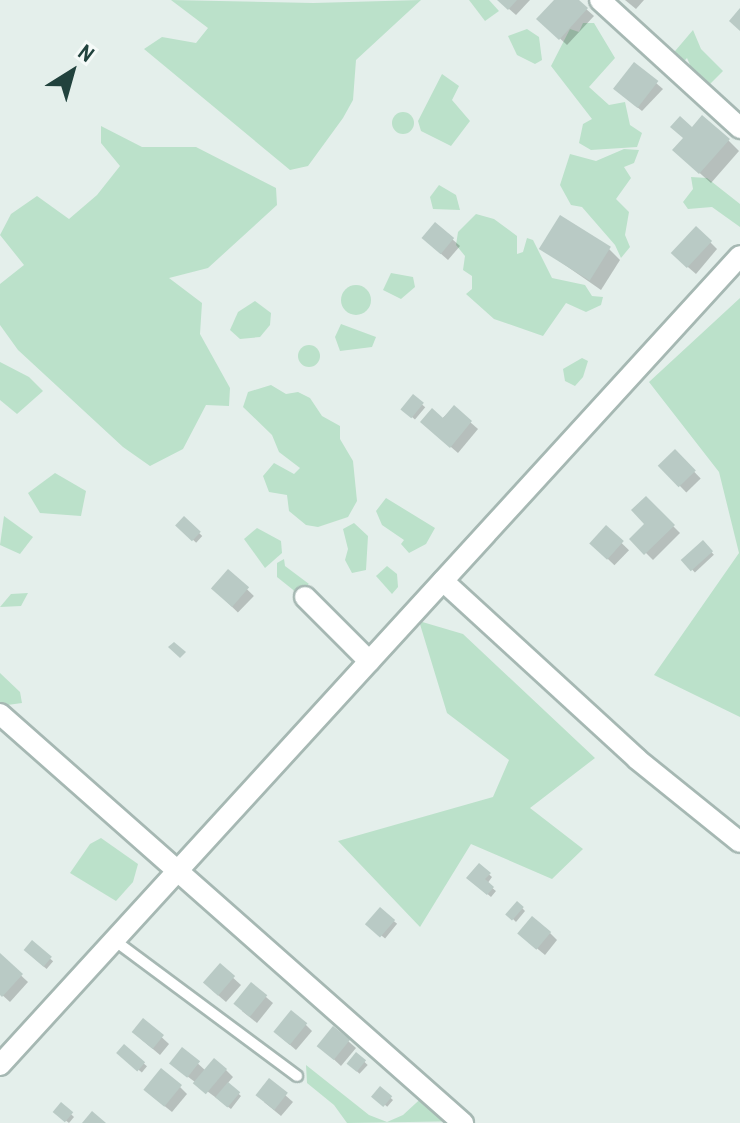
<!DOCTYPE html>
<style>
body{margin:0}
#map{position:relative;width:740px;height:1123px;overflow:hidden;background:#e4efeb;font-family:"Archivo Narrow",sans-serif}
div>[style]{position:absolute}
.green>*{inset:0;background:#bbe1ca}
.round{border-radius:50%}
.shadow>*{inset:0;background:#0003;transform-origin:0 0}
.building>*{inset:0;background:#b9cac5;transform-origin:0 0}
.roads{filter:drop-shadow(2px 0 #a6b8b3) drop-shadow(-2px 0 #a6b8b3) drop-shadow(0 2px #a6b8b3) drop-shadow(0 -2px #a6b8b3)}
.lane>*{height:10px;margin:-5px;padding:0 5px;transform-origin:5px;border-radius:5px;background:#fff}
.street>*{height:20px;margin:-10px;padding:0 10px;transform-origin:10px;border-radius:10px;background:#fff}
span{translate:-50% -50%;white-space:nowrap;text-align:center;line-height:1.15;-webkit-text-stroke:7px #f5faf8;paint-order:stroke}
.north{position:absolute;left:32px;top:32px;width:80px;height:80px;-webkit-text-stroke:6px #f5faf8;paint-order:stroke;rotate:37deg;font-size:22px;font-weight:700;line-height:32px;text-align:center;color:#21423d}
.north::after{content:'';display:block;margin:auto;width:28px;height:36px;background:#21423d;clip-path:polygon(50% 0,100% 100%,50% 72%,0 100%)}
</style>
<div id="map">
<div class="green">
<i style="clip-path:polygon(171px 0,313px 3px,421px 0,356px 60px,353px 100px,343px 118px,308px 166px,290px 170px,144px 49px,162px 37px,196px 43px,208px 28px)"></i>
<i style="clip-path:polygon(469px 0,489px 0,499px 11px,485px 21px)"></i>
<i style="clip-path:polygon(583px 23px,594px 23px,615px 58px,589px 87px,609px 105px,625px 102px,630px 125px,642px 133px,637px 147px,591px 150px,579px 143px,583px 124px,592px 119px,551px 66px,570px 29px,579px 32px)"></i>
<i style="clip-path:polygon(527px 29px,539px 37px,542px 60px,535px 64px,517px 55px,508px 36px)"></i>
<i style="clip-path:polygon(693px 30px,701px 49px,723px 71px,708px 86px,685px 74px,690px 65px,687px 58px,679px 67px,670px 57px)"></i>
<i style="clip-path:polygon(442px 74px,459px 86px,452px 100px,470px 121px,451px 146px,421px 131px,418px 121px)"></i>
<i class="round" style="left:392px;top:112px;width:22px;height:22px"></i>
<i style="clip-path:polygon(101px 126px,142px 147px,196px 147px,276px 188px,277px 205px,208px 268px,169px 278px,202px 303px,200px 334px,230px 388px,229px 406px,206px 405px,183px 449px,150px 466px,123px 447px,18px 350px,0 325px,0 284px,24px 265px,0 235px,11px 214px,37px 196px,69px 219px,97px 195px,120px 166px,101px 143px)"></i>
<i style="clip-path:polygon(624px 149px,639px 150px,634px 163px,624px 167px,631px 178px,616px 199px,629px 212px,625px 235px,630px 247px,621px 258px,615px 245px,582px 207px,571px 205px,560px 185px,570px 154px,596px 161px)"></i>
<i style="clip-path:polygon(691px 177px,707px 178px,740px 204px,740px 227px,712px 207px,688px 209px,683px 202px,693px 189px)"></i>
<i style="clip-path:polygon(439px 185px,456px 195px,460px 210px,433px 209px,430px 197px)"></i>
<i style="clip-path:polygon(476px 214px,494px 219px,517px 236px,517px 254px,523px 252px,527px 238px,533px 240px,552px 278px,585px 285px,592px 296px,603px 297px,601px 305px,586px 312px,566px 303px,543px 336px,494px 319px,466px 294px,472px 289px,472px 276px,463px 270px,465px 256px,456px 245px,458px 232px)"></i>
<i style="clip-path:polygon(391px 273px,413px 277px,415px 287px,401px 299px,383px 290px)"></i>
<i class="round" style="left:341px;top:285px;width:30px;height:30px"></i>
<i style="clip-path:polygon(740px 298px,740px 717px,654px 675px,739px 553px,719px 472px,649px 382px)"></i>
<i style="clip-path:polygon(255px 301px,271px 313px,270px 325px,260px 337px,240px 339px,230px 330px,238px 312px)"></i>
<i style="clip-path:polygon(341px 324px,376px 337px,372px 347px,340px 351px,335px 337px)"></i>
<i class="round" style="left:298px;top:345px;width:22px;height:22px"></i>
<i style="clip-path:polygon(582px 358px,588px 361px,583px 377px,575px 386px,565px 381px,563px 369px)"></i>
<i style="clip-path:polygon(0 362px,29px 377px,43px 391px,17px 414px,0 400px)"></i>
<i style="clip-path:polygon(271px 385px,286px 394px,298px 392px,310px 398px,322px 416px,340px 426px,340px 439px,353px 461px,357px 501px,348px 517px,318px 527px,306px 525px,289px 511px,287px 495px,269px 492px,263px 476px,274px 463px,294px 474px,300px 468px,279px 452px,272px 435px,243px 407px,248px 392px)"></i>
<i style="clip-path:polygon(55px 473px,86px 491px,81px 516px,40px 513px,28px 493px)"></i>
<i style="clip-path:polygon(386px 498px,435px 528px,426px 544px,409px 553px,401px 544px,404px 540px,382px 525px,376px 511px)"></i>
<i style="clip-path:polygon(4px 516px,33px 537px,20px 554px,0 545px)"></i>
<i style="clip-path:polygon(354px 523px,368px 536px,366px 570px,352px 573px,345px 560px,348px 549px,343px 529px)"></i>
<i style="clip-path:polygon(257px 528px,281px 541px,282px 553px,265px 568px,244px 539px)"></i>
<i style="clip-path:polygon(284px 559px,285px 566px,309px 584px,297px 593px,277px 577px,277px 563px)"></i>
<i style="clip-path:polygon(387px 566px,397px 574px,398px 587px,392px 594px,376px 576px)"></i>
<i style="clip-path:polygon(28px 593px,21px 606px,0 607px,11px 594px)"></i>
<i style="clip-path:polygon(419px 621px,463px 634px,595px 758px,530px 808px,583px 849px,552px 879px,471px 844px,420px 927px,338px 841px,493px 797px,509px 760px,447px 713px)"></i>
<i style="clip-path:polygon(0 673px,20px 692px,22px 703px,0 706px)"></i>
<i style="clip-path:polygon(101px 838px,138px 864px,133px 882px,116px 901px,70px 873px,90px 844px)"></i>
<i style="clip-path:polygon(306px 1065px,369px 1115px,387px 1122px,403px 1115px,428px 1092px,445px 1091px,471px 1121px,347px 1123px,334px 1105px,307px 1083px)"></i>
</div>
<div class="shadow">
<i style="clip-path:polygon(499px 0,530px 0,516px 15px)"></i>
<i style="clip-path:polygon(557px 0,576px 0,594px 16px,567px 45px,539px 19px)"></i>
<i style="clip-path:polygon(625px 0,644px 0,636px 9px)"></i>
<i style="clip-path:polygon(656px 83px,663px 89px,642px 111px,621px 94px)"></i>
<i style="clip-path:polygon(692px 130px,728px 140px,739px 151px,711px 183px,685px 160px)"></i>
<i style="clip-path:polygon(436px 225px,460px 246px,448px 260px,431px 245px)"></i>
<i style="clip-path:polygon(697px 229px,717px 249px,696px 274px,681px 261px)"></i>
<i style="clip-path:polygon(542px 249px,609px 249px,620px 260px,601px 290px)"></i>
<i style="left:413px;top:397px;width:16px;height:16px;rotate:40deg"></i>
<i style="clip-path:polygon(454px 408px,478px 429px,458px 453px,430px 429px)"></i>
<i style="left:675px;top:452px;width:37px;height:20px;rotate:46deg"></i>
<i style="clip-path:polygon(646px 499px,680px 533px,653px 560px,632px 539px,647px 524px)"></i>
<i style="left:184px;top:519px;width:25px;height:9px;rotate:43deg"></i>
<i style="left:606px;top:528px;width:32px;height:21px;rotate:44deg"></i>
<i style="left:703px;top:543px;width:16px;height:26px;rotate:47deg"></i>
<i style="left:228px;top:571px;width:36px;height:23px;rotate:44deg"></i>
<i style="clip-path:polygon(479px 866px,492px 877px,487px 884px,496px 891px,491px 897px,469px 878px)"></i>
<i style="clip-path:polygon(517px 903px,525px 911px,516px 922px,508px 914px)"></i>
<i style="left:380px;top:910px;width:22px;height:19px;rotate:39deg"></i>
<i style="clip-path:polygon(550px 933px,557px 940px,545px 955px,527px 940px)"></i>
<i style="left:32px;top:943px;width:28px;height:10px;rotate:41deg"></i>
<i style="clip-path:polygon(0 956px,28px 982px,10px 1002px,0 993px)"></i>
<i style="clip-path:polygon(220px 966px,241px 985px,226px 1002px,212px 990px)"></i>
<i style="clip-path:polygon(252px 985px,273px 1003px,257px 1023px,242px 1011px)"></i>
<i style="clip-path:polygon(144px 1021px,169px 1044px,160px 1055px,141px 1039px)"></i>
<i style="clip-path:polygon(305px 1024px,312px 1031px,296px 1050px,282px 1038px)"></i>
<i style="clip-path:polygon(333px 1028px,356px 1048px,341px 1066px,326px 1052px)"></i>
<i style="left:124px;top:1047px;width:30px;height:8px;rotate:40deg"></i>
<i style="clip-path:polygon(183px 1050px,206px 1071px,226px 1070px,233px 1077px,227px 1084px,241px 1096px,231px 1109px,179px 1070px)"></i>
<i style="left:356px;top:1054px;width:16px;height:12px;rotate:43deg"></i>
<i style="clip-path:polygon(269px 1081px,293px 1102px,281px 1116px,264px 1102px)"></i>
<i style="clip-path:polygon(180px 1087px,187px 1094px,172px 1112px,152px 1096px)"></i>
<i style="left:380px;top:1089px;width:17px;height:9px;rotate:40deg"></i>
<i style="clip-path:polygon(61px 1105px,74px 1117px,69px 1123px,55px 1112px)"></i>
</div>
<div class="building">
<i style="clip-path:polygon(497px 0,517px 0,508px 10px)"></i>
<i style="clip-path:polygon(554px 0,579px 0,588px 8px,559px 40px,536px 19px)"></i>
<i style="clip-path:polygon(740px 8px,740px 31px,729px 21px)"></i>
<i style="left:634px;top:62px;width:31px;height:34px;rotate:38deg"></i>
<i style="clip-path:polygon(702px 115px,730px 139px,699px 174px,672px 150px,683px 138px,670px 127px,680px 116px,692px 127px)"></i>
<i style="left:560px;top:215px;width:60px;height:40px;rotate:32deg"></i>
<i style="left:435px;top:222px;width:25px;height:21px;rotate:40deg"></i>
<i style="left:696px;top:226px;width:22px;height:37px;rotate:43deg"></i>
<i style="left:413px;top:394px;width:14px;height:20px;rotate:39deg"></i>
<i style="clip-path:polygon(454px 405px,472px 421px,450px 448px,420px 422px,432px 408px,443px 418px)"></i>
<i style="left:675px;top:449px;width:30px;height:24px;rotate:46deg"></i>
<i style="clip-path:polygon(646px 496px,675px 525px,644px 555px,629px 539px,644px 524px,631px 510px)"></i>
<i style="left:184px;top:516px;width:23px;height:13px;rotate:43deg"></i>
<i style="left:606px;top:525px;width:24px;height:25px;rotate:42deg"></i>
<i style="left:703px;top:540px;width:15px;height:30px;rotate:48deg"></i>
<i style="left:228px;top:569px;width:28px;height:26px;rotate:41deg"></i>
<i style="clip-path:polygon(174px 642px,186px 652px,180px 658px,168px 647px)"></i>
<i style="clip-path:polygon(479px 863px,491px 873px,485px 879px,494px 887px,487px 895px,466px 878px)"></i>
<i style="left:517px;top:901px;width:9px;height:18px;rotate:41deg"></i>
<i style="left:380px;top:907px;width:20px;height:23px;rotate:41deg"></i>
<i style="left:532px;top:916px;width:25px;height:23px;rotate:40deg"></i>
<i style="left:32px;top:940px;width:26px;height:13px;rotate:40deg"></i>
<i style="clip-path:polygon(0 953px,23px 974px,2px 997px,0 995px)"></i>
<i style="left:220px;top:963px;width:20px;height:26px;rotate:41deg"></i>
<i style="left:251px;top:982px;width:21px;height:28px;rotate:39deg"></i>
<i style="left:291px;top:1010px;width:21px;height:28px;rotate:39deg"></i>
<i style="left:143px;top:1018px;width:27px;height:18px;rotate:39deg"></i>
<i style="left:333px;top:1026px;width:22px;height:26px;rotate:39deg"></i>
<i style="left:124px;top:1044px;width:28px;height:12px;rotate:41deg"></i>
<i style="left:182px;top:1047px;width:23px;height:21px;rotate:38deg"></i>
<i style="left:356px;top:1052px;width:13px;height:15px;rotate:39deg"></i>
<i style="left:214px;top:1058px;width:17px;height:33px;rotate:40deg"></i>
<i style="left:161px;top:1068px;width:27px;height:28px;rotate:39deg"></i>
<i style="left:269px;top:1078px;width:24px;height:22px;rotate:38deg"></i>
<i style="left:228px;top:1082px;width:16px;height:20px;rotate:40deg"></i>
<i style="left:380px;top:1086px;width:16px;height:14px;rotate:40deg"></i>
<i style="left:61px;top:1102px;width:16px;height:13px;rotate:40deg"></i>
<i style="clip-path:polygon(92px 1111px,106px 1123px,82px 1123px)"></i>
</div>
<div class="roads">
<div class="lane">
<i style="left:114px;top:940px;width:228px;rotate:36.6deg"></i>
</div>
<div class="street">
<i style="left:600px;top:0;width:190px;rotate:42.4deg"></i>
<i style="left:443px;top:581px;width:263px;rotate:42.5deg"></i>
<i style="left:637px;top:759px;width:132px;rotate:38.9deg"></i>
<i style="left:305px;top:597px;width:91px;rotate:45deg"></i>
<i style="left:0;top:714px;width:618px;rotate:41.46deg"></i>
<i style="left:0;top:1065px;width:1096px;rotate:-47.55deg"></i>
</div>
</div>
<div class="north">N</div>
</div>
